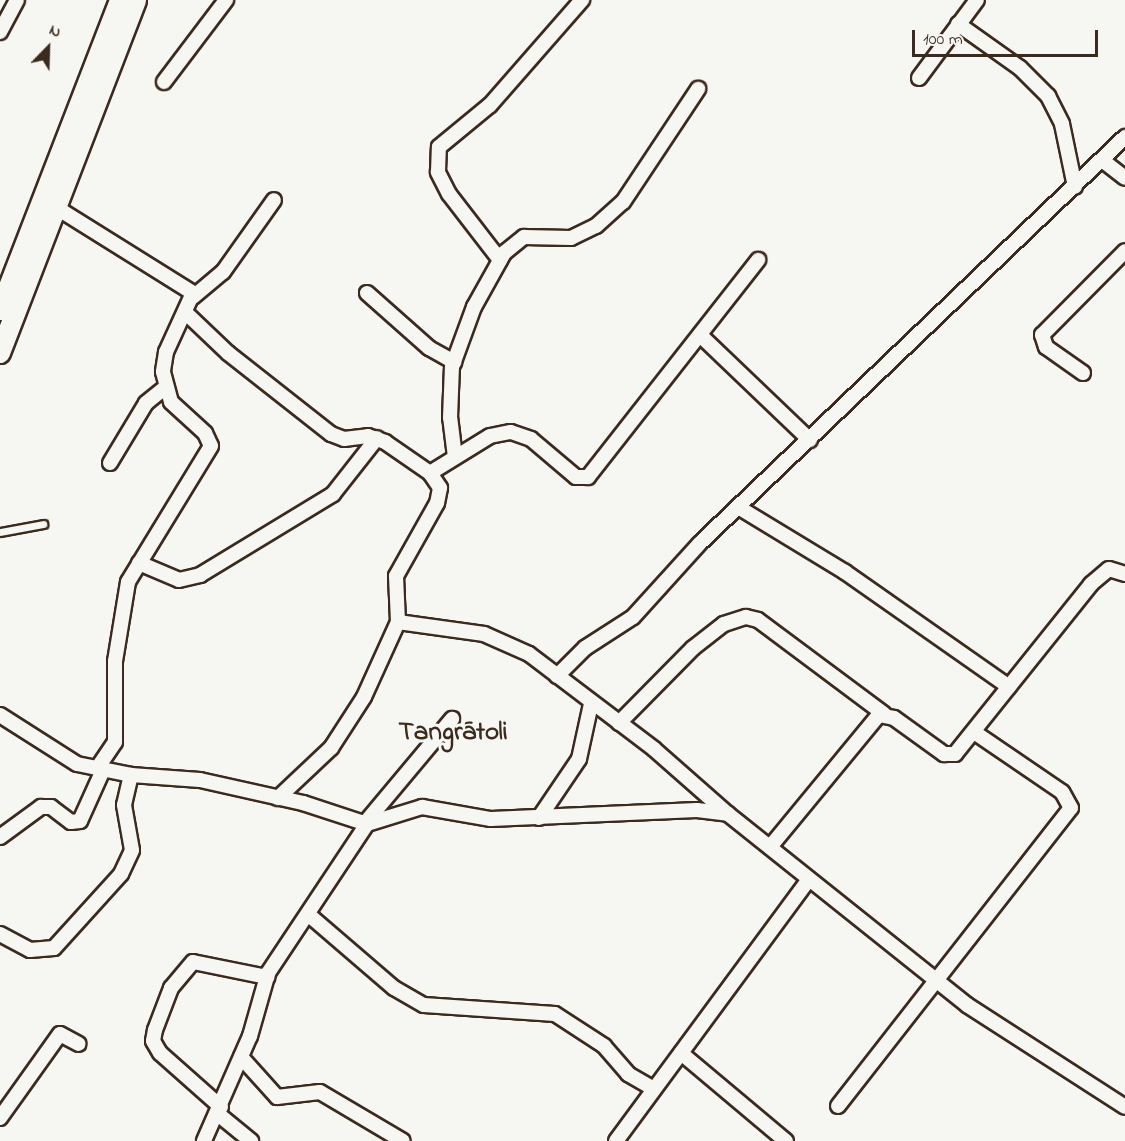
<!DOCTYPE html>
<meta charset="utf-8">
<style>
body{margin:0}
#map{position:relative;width:1125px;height:1141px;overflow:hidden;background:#f6f6f2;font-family:"Indie Flower",sans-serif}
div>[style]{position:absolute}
.roads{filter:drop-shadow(2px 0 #3b2a1e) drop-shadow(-2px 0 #3b2a1e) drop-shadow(0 2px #3b2a1e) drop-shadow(0 -2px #3b2a1e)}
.lane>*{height:7px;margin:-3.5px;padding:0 3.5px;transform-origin:3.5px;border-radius:3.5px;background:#f6f6f2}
.street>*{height:14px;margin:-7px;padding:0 7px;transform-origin:7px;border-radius:7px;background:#f6f6f2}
.secondary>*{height:20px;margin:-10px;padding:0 10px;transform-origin:10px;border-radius:10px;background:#f6f6f2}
span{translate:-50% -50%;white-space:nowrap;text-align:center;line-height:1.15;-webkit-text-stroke:6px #f6f6f2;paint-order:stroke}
.district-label{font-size:27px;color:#3b2a1e;font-weight:700}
.north{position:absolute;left:18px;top:18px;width:60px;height:60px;-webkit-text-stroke:4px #f6f6f2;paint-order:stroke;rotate:23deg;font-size:16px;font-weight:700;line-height:24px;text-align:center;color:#3b2a1e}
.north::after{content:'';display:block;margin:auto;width:21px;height:27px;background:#3b2a1e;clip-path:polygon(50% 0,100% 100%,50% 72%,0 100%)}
.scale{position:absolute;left:912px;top:30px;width:186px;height:27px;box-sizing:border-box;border:3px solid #3b2a1e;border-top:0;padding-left:8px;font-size:18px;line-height:21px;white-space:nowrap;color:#3b2a1e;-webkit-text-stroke:4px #f6f6f2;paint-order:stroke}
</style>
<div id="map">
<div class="roads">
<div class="lane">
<i style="left:0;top:532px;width:44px;rotate:-10.5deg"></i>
</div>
<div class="street">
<i style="left:958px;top:24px;width:76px;rotate:35.4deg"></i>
<i style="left:1020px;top:68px;width:40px;rotate:45deg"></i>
<i style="left:1048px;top:96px;width:31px;rotate:63deg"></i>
<i style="left:1062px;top:124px;width:64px;rotate:78.3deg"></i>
<i style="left:0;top:32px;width:36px;rotate:-62deg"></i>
<i style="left:919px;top:78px;width:97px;rotate:-53.4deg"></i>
<i style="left:164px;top:82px;width:103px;rotate:-52.9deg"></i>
<i style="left:1102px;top:160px;width:29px;rotate:38deg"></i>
<i style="left:57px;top:208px;width:160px;rotate:32deg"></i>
<i style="left:193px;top:293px;width:65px;rotate:114.6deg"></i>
<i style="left:166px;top:352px;width:20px;rotate:99deg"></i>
<i style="left:163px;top:372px;width:31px;rotate:75deg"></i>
<i style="left:171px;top:402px;width:46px;rotate:42.4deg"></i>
<i style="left:205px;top:433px;width:14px;rotate:65deg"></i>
<i style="left:211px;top:446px;width:159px;rotate:121.4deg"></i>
<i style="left:128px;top:582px;width:80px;rotate:99.3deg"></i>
<i style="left:115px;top:661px;width:81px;rotate:90deg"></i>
<i style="left:115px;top:742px;width:32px;rotate:124deg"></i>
<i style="left:500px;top:260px;width:83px;rotate:-127.7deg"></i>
<i style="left:449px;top:194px;width:25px;rotate:-117deg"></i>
<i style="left:438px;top:172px;width:25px;rotate:-88deg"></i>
<i style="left:439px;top:147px;width:66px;rotate:-39.5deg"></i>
<i style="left:490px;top:105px;width:140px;rotate:-48.8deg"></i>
<i style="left:367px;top:293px;width:83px;rotate:41.6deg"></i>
<i style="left:429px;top:348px;width:29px;rotate:29deg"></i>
<i style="left:193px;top:297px;width:39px;rotate:-40deg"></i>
<i style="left:223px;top:272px;width:88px;rotate:-54.7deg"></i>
<i style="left:186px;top:313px;width:58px;rotate:43.6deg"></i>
<i style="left:228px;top:353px;width:131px;rotate:38.2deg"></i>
<i style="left:331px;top:434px;width:14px;rotate:21deg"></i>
<i style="left:344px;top:439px;width:24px;rotate:-7deg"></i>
<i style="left:368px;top:436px;width:18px;rotate:19deg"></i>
<i style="left:385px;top:442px;width:55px;rotate:34.6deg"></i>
<i style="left:430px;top:473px;width:18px;rotate:56deg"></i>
<i style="left:440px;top:488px;width:15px;rotate:101deg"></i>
<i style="left:437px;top:503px;width:84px;rotate:119.3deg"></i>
<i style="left:396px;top:576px;width:46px;rotate:87.5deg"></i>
<i style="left:398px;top:622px;width:82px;rotate:114.4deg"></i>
<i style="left:364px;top:697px;width:61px;rotate:122.9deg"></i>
<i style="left:331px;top:748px;width:73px;rotate:136.7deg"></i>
<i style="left:700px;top:335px;width:152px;rotate:43.7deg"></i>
<i style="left:1083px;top:373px;width:45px;rotate:-144.9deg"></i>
<i style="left:1046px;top:347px;width:13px;rotate:-108deg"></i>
<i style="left:1042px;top:335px;width:118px;rotate:-45.3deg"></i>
<i style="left:455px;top:457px;width:39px;rotate:-97deg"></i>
<i style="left:450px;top:418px;width:51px;rotate:-87.8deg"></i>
<i style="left:452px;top:367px;width:64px;rotate:-69.9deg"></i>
<i style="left:474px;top:307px;width:62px;rotate:-60.9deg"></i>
<i style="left:504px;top:253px;width:26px;rotate:-39deg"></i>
<i style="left:524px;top:237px;width:47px;rotate:1.2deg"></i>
<i style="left:571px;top:238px;width:28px;rotate:-26deg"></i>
<i style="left:596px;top:226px;width:36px;rotate:-42deg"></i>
<i style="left:623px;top:202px;width:136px;rotate:-56.4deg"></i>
<i style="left:110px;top:463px;width:70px;rotate:-59deg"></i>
<i style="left:146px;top:403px;width:26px;rotate:-39deg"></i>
<i style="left:430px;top:473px;width:70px;rotate:-31.7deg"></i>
<i style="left:490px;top:436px;width:21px;rotate:-11deg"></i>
<i style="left:511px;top:432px;width:21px;rotate:19deg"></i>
<i style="left:531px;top:439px;width:59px;rotate:40.2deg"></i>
<i style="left:576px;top:477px;width:12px"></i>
<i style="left:588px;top:477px;width:276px;rotate:-51.9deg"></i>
<i style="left:738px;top:507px;width:125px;rotate:31.3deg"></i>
<i style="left:845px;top:572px;width:200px;rotate:35deg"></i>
<i style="left:139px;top:563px;width:43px;rotate:23deg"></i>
<i style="left:179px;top:580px;width:22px;rotate:-13deg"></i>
<i style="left:200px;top:575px;width:156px;rotate:-31.3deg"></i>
<i style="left:333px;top:494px;width:71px;rotate:-51.8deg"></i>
<i style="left:398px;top:622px;width:87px;rotate:7.9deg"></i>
<i style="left:484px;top:634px;width:49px;rotate:24deg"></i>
<i style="left:529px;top:654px;width:157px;rotate:37.2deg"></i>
<i style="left:654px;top:749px;width:98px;rotate:41.3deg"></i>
<i style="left:557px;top:676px;width:40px;rotate:-45deg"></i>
<i style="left:585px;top:648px;width:57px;rotate:-32.9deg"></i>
<i style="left:633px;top:617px;width:100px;rotate:-47.8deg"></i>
<i style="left:700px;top:543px;width:588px;rotate:-43.69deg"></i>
<i style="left:0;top:715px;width:91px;rotate:32.5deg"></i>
<i style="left:77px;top:764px;width:55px;rotate:11.5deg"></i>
<i style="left:131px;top:775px;width:69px;rotate:4.1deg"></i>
<i style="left:200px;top:780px;width:106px;rotate:12.6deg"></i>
<i style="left:303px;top:803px;width:67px;rotate:18.2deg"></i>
<i style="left:367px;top:824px;width:179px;rotate:123.6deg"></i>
<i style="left:268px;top:973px;width:66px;rotate:105.9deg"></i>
<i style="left:250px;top:1036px;width:115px;rotate:113.7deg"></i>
<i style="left:619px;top:723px;width:105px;rotate:-45.4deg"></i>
<i style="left:693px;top:648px;width:39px;rotate:-38deg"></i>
<i style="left:724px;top:624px;width:23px;rotate:-18deg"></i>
<i style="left:746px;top:617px;width:12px;rotate:14deg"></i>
<i style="left:758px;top:620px;width:157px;rotate:36.7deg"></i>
<i style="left:539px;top:818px;width:71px;rotate:-55.9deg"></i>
<i style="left:579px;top:759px;width:56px;rotate:-77.7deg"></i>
<i style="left:365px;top:823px;width:136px;rotate:-50.1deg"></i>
<i style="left:367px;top:824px;width:58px;rotate:-17.2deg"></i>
<i style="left:422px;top:807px;width:70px;rotate:9.9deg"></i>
<i style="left:491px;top:819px;width:206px;rotate:-2.5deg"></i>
<i style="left:697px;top:810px;width:31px;rotate:7deg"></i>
<i style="left:728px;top:814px;width:306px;rotate:38.6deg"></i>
<i style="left:967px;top:1005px;width:188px;rotate:32.8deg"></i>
<i style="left:0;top:837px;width:51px;rotate:-36.2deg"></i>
<i style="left:41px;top:807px;width:10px"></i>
<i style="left:51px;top:807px;width:25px;rotate:37deg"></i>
<i style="left:71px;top:822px;width:9px;rotate:-6deg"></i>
<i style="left:80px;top:821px;width:56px;rotate:-65.7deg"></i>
<i style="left:770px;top:847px;width:171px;rotate:-50.5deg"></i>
<i style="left:879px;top:715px;width:15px;rotate:11deg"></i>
<i style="left:894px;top:718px;width:62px;rotate:35.8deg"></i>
<i style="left:944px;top:754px;width:11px"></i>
<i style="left:955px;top:754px;width:218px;rotate:-51.3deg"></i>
<i style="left:1091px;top:584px;width:23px;rotate:-40deg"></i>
<i style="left:1109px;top:569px;width:17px;rotate:17deg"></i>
<i style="left:309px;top:915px;width:112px;rotate:40.7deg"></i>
<i style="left:394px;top:988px;width:34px;rotate:30deg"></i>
<i style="left:424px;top:1005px;width:131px;rotate:3.9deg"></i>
<i style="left:555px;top:1014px;width:59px;rotate:33.1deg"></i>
<i style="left:604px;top:1046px;width:37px;rotate:49deg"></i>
<i style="left:628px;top:1074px;width:30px;rotate:30deg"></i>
<i style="left:0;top:934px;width:34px;rotate:28deg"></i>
<i style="left:30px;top:950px;width:24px;rotate:-5deg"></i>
<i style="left:54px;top:948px;width:100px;rotate:-47.8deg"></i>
<i style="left:121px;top:874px;width:26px;rotate:-65deg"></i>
<i style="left:132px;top:850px;width:46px;rotate:-100.1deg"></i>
<i style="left:124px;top:805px;width:31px;rotate:-77deg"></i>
<i style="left:681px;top:1053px;width:137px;rotate:40deg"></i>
<i style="left:241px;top:1057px;width:54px;rotate:48deg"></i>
<i style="left:277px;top:1097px;width:43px;rotate:-6.6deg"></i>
<i style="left:320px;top:1092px;width:96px;rotate:30.6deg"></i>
<i style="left:838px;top:1106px;width:378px;rotate:-52deg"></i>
<i style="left:1071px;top:808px;width:18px;rotate:-119deg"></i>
<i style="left:1062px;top:792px;width:107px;rotate:-145.7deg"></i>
<i style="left:221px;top:1107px;width:81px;rotate:-138.5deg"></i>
<i style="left:160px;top:1053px;width:14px;rotate:-120deg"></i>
<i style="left:153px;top:1041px;width:11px;rotate:-80deg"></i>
<i style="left:155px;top:1030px;width:45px;rotate:-69.1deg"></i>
<i style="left:171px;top:988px;width:34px;rotate:-50deg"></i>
<i style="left:193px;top:962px;width:76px;rotate:11.5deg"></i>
<i style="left:218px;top:1114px;width:43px;rotate:39.3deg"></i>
<i style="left:0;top:1118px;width:103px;rotate:-54.5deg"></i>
<i style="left:60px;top:1034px;width:21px;rotate:28deg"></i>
<i style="left:616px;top:1141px;width:325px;rotate:-53.6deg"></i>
</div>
<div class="secondary">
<i style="left:0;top:310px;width:332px;rotate:-68.8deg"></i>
<i style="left:0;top:353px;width:378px;rotate:-68.9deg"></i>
</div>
</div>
<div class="district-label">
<span style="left:453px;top:733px">Tangrātoli</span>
</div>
<div class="north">N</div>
<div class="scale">100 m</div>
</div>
